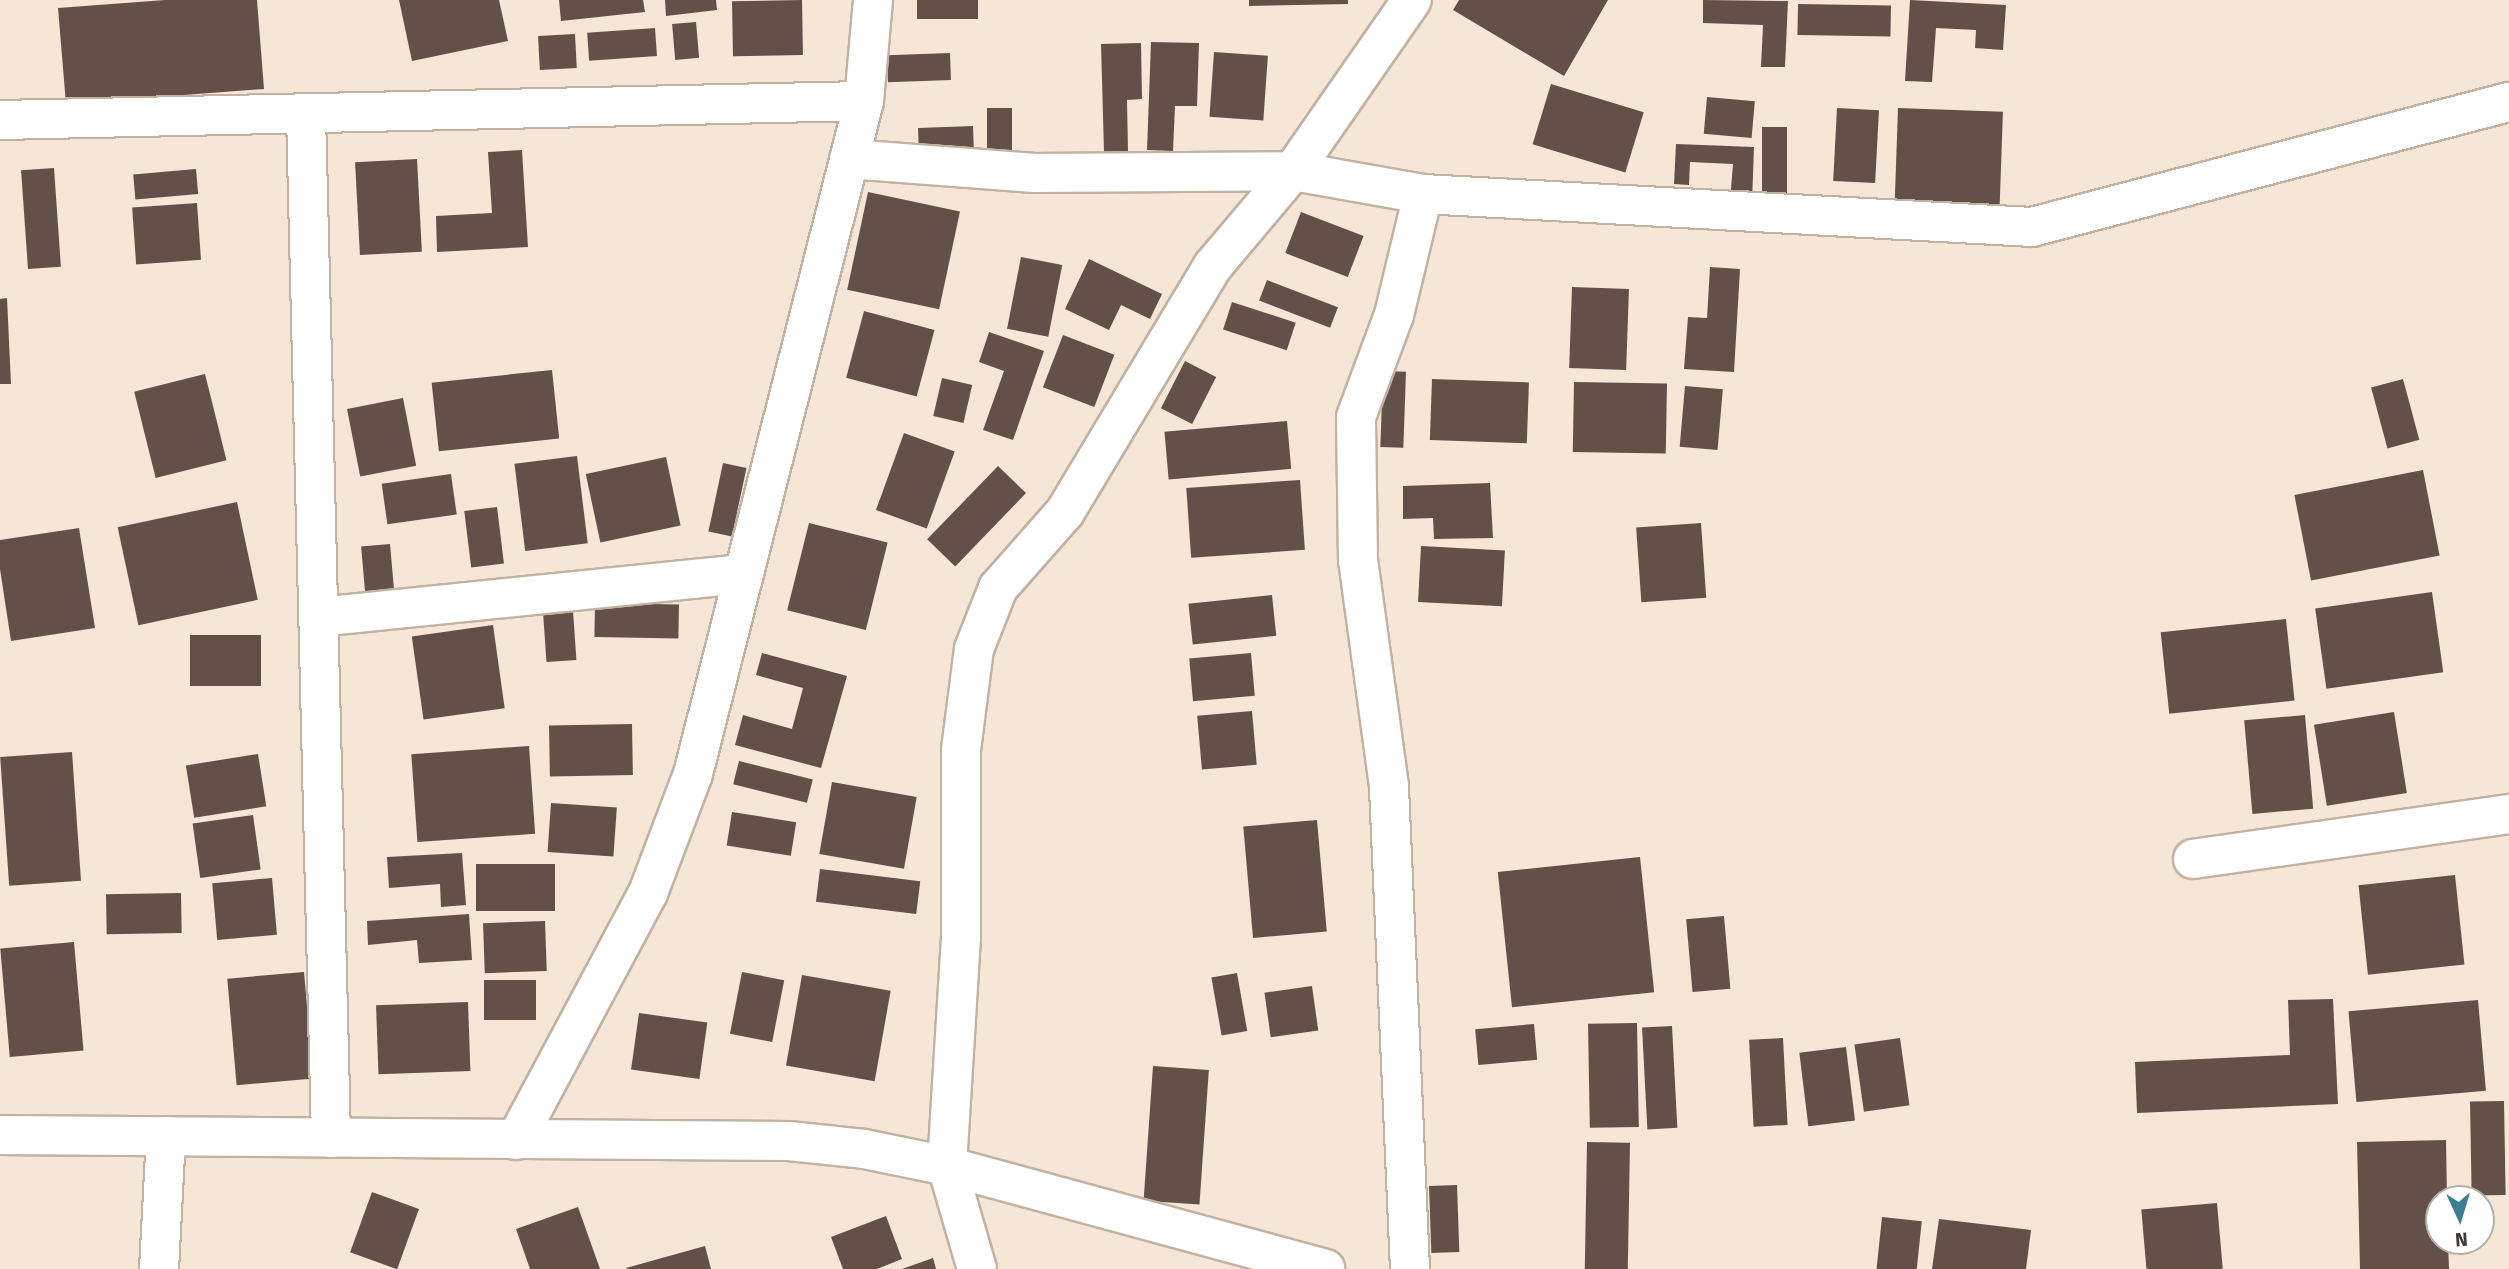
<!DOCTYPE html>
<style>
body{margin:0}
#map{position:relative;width:2509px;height:1269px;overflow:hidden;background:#f6e6d6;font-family:"Fira Sans",sans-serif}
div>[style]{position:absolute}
.building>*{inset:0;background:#635149;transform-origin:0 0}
.roads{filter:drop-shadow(2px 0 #c1b2a3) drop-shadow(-2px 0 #c1b2a3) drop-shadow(0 2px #c1b2a3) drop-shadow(0 -2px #c1b2a3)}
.minor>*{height:38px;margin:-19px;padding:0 19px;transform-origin:19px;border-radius:19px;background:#fff}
span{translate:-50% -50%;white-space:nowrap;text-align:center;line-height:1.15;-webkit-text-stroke:7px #fff;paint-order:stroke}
.north{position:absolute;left:2425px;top:1185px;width:70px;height:70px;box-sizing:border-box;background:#fff;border:2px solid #b2b0ad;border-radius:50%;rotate:176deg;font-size:19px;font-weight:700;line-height:28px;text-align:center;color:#3f3933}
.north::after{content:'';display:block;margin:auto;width:24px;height:32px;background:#3d7f91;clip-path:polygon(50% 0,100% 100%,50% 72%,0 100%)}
</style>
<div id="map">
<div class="building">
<i style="clip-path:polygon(165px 0,257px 0,264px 89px,66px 104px,58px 8px)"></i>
<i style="clip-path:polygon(399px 0,499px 0,508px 41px,412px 61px)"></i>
<i style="clip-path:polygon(559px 0,643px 0,645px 12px,561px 21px)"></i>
<i style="clip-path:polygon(665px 0,716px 0,717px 10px,666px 16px)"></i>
<i style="left:802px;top:0;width:55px;height:70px;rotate:89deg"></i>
<i style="left:917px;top:0;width:61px;height:19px"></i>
<i style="clip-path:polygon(1249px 0,1348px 0,1348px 4px,1249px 6px)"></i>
<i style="clip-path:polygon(1459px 0,1608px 0,1564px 76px,1453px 10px)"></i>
<i style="clip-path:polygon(1703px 0,1788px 1px,1785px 67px,1761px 67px,1763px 25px,1703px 23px)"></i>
<i style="clip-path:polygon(1910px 0,2006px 5px,2003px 50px,1975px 48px,1976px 30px,1936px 28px,1932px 82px,1905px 81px)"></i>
<i style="left:1798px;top:4px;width:93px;height:31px;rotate:1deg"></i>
<i style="left:696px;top:22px;width:36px;height:24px;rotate:85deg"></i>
<i style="left:655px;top:28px;width:28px;height:68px;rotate:86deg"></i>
<i style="left:575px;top:34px;width:34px;height:37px;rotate:87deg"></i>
<i style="clip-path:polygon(1151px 42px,1199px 43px,1197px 106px,1175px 106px,1173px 151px,1147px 150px)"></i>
<i style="clip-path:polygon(1141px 43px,1142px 99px,1127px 100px,1128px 151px,1104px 152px,1101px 44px)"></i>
<i style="left:1214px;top:52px;width:54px;height:65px;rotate:4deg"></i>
<i style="left:950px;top:53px;width:27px;height:63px;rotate:88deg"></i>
<i style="left:1551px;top:84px;width:97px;height:63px;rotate:17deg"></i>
<i style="left:1707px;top:97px;width:48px;height:37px;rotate:5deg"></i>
<i style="left:987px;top:108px;width:25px;height:45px"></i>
<i style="left:1837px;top:108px;width:42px;height:73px;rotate:3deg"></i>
<i style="left:1898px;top:108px;width:105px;height:103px;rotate:2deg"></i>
<i style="left:973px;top:126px;width:29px;height:55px;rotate:88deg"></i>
<i style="left:1762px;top:127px;width:25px;height:80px"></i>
<i style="clip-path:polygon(1676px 144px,1754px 147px,1752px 202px,1730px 201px,1733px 164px,1690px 162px,1689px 185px,1674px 184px)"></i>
<i style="clip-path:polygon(522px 150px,528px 247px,437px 252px,436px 216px,492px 213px,488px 152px)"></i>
<i style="left:417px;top:159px;width:93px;height:62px;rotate:87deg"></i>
<i style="left:54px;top:168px;width:99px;height:33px;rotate:86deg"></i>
<i style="left:196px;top:169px;width:25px;height:63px;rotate:85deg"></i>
<i style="left:868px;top:192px;width:94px;height:100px;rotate:12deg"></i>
<i style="left:197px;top:203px;width:57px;height:65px;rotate:86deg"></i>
<i style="left:1301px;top:212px;width:67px;height:44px;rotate:21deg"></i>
<i style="left:1021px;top:257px;width:42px;height:73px;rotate:11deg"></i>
<i style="clip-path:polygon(1089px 259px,1162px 294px,1150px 319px,1121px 305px,1109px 330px,1065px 309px)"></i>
<i style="clip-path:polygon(1710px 267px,1740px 269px,1734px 372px,1684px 369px,1688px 317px,1707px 318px)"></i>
<i style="left:1267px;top:280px;width:76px;height:22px;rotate:21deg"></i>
<i style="left:1572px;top:287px;width:57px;height:81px;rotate:2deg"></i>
<i style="clip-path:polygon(7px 298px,11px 384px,0 384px,0 299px)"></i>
<i style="left:1232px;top:302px;width:67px;height:29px;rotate:18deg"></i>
<i style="left:864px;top:311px;width:73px;height:69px;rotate:15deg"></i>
<i style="clip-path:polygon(989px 332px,1044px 351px,1013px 440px,983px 430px,1004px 371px,979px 362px)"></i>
<i style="left:1063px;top:335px;width:55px;height:56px;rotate:21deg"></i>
<i style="left:1185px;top:361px;width:35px;height:53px;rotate:27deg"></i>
<i style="left:552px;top:370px;width:69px;height:121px;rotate:84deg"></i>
<i style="left:1383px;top:371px;width:23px;height:76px;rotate:2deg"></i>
<i style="left:205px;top:374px;width:89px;height:73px;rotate:76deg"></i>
<i style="left:942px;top:378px;width:31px;height:39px;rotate:13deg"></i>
<i style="left:1432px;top:379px;width:97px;height:61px;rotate:2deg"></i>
<i style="left:2403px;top:379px;width:63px;height:33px;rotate:75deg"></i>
<i style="left:1574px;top:382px;width:93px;height:70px;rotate:1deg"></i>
<i style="left:1685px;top:386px;width:38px;height:61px;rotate:5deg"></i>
<i style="left:403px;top:398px;width:69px;height:57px;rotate:79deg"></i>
<i style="left:1287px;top:421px;width:48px;height:123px;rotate:85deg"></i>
<i style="left:904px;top:433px;width:54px;height:82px;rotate:20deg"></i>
<i style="left:577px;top:456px;width:88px;height:63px;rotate:83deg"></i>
<i style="left:666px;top:457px;width:70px;height:82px;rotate:78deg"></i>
<i style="left:723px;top:463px;width:24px;height:70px;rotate:12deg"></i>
<i style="left:998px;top:466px;width:39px;height:102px;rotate:44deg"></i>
<i style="left:2423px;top:470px;width:87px;height:131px;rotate:79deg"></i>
<i style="left:451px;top:474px;width:41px;height:70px;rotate:82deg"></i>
<i style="left:1300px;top:480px;width:70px;height:114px;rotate:86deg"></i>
<i style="clip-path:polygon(1490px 483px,1493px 538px,1434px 539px,1433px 518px,1403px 519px,1403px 486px)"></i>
<i style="left:237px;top:502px;width:100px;height:122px;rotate:78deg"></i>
<i style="left:497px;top:507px;width:57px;height:33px;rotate:83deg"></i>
<i style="left:809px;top:523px;width:81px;height:90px;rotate:14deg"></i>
<i style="left:1701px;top:523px;width:75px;height:65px;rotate:86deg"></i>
<i style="clip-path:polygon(79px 528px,95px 628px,11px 641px,0 569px,0 540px)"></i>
<i style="left:390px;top:544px;width:47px;height:29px;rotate:85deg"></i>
<i style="left:1421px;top:546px;width:84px;height:56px;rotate:3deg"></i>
<i style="left:2432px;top:592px;width:81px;height:118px;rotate:82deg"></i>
<i style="left:1272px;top:595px;width:41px;height:84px;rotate:84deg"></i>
<i style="left:595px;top:603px;width:84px;height:34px;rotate:1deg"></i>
<i style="left:573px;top:611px;width:49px;height:30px;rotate:86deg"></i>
<i style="left:2286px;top:619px;width:82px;height:126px;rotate:84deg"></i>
<i style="left:493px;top:625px;width:84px;height:82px;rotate:82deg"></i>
<i style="left:261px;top:635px;width:51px;height:71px;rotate:90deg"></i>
<i style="clip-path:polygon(762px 653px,847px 676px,821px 768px,735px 745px,743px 715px,792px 729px,803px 688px,756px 675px)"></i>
<i style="left:1251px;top:653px;width:43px;height:62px;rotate:85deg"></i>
<i style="left:1252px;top:711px;width:54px;height:55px;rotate:85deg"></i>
<i style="left:2394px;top:712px;width:82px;height:81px;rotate:81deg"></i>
<i style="left:2305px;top:715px;width:94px;height:61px;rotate:85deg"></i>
<i style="left:632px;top:724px;width:51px;height:83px;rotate:89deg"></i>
<i style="left:529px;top:746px;width:88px;height:118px;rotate:86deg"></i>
<i style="left:72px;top:752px;width:129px;height:72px;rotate:86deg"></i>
<i style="left:258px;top:754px;width:53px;height:73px;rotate:81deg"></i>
<i style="left:739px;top:761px;width:76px;height:24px;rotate:14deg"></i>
<i style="left:832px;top:782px;width:86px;height:73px;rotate:10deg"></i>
<i style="left:551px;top:803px;width:66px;height:49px;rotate:4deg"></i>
<i style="left:732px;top:812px;width:65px;height:34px;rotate:9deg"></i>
<i style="left:253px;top:815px;width:55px;height:61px;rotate:82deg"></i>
<i style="left:1317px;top:820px;width:112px;height:74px;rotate:85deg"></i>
<i style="clip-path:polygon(462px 853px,466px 905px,441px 907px,440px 884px,389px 888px,387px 857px)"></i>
<i style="left:1640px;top:857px;width:136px;height:143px;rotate:84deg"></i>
<i style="left:476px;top:864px;width:79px;height:47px"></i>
<i style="left:820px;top:869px;width:101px;height:33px;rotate:7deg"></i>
<i style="left:2455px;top:875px;width:90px;height:97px;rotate:84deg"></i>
<i style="left:272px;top:878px;width:57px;height:60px;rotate:85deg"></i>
<i style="left:181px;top:893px;width:40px;height:75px;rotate:89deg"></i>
<i style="clip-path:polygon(469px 914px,472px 960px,419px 963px,417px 940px,368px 945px,367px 921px)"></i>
<i style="left:1724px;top:916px;width:73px;height:38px;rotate:85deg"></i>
<i style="left:545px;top:921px;width:50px;height:62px;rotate:88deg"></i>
<i style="left:74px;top:942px;width:109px;height:74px;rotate:85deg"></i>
<i style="left:304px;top:972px;width:107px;height:77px;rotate:85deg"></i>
<i style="left:742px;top:972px;width:43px;height:63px;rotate:11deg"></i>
<i style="left:1237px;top:973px;width:59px;height:26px;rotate:80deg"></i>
<i style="left:802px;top:975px;width:90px;height:92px;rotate:10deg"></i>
<i style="left:536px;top:980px;width:40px;height:52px;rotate:90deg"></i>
<i style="left:1312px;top:986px;width:45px;height:48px;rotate:82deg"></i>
<i style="clip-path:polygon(2333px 999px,2338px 1104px,2137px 1113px,2135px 1062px,2290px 1055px,2288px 1000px)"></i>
<i style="left:2478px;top:1000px;width:91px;height:130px;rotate:85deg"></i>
<i style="left:468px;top:1002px;width:69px;height:92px;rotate:88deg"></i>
<i style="left:639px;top:1013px;width:69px;height:57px;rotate:8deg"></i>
<i style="left:1637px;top:1023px;width:104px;height:49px;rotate:89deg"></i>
<i style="left:1534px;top:1024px;width:36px;height:59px;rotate:85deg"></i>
<i style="left:1672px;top:1026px;width:102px;height:30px;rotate:87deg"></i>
<i style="left:1783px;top:1038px;width:87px;height:34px;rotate:87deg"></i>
<i style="left:1900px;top:1038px;width:68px;height:46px;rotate:82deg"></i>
<i style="left:1846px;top:1047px;width:74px;height:47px;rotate:83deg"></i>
<i style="left:1153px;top:1066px;width:56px;height:135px;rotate:4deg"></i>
<i style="left:2504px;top:1101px;width:94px;height:34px;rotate:89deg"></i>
<i style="clip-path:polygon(2446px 1140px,2447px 1199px,2439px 1199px,2439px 1241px,2448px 1241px,2449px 1269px,2360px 1269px,2357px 1142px)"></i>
<i style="left:1587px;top:1142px;width:43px;height:127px;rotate:1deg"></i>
<i style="left:1457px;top:1185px;width:67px;height:28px;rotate:88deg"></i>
<i style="left:372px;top:1192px;width:50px;height:64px;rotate:20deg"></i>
<i style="left:2217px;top:1203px;width:66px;height:76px;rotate:85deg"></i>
<i style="clip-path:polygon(578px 1207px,600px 1269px,530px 1269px,516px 1229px)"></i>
<i style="clip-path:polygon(886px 1216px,902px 1259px,877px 1269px,843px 1269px,831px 1237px)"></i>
<i style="left:1882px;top:1217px;width:40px;height:52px;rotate:6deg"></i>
<i style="clip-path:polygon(1939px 1219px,2031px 1230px,2026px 1269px,1932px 1269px)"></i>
<i style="clip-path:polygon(705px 1246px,711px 1269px,627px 1269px,626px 1268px)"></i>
<i style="clip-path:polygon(933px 1258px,936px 1269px,902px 1269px)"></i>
</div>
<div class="roads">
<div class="minor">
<i style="left:306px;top:114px;width:1024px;rotate:88.6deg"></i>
<i style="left:0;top:120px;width:864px;rotate:-1.26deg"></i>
<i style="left:849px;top:159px;width:186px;rotate:4.3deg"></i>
<i style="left:1034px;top:173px;width:259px;rotate:-0.4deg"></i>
<i style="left:1293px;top:171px;width:132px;rotate:10deg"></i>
<i style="left:1423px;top:194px;width:610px;rotate:3.1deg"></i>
<i style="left:2032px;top:227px;width:493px;rotate:-14.7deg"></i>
<i style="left:319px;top:617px;width:427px;rotate:-5.8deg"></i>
<i style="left:2193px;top:859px;width:319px;rotate:-8.1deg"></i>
<i style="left:0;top:1135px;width:789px;rotate:0.44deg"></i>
<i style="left:789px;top:1141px;width:75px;rotate:6.1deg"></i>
<i style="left:864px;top:1149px;width:85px;rotate:11.6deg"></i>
<i style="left:947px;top:1166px;width:392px;rotate:15.2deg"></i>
<i style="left:516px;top:1140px;width:280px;rotate:-61.9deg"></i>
<i style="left:648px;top:893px;width:127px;rotate:-69.3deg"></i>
<i style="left:693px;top:774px;width:694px;rotate:-75.74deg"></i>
<i style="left:864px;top:101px;width:101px;rotate:-84.9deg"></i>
<i style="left:159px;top:1269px;width:133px;rotate:-87deg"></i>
<i style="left:977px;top:1269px;width:107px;rotate:-106.2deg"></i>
<i style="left:947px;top:1166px;width:228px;rotate:-86.5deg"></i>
<i style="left:961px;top:938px;width:188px;rotate:-90deg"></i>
<i style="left:961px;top:750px;width:102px;rotate:-82.7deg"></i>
<i style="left:974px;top:649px;width:66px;rotate:-68.5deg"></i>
<i style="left:998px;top:588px;width:101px;rotate:-48.6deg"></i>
<i style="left:1065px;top:512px;width:287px;rotate:-59deg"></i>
<i style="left:1213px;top:266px;width:124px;rotate:-49.9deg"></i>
<i style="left:1293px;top:171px;width:208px;rotate:-55.2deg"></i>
<i style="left:1410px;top:1269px;width:483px;rotate:-92.5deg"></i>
<i style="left:1389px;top:786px;width:227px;rotate:-97.8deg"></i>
<i style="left:1358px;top:561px;width:144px;rotate:-90.8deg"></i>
<i style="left:1356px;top:417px;width:109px;rotate:-69.6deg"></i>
<i style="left:1394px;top:315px;width:124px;rotate:-76.5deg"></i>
</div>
</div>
<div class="north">N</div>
</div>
